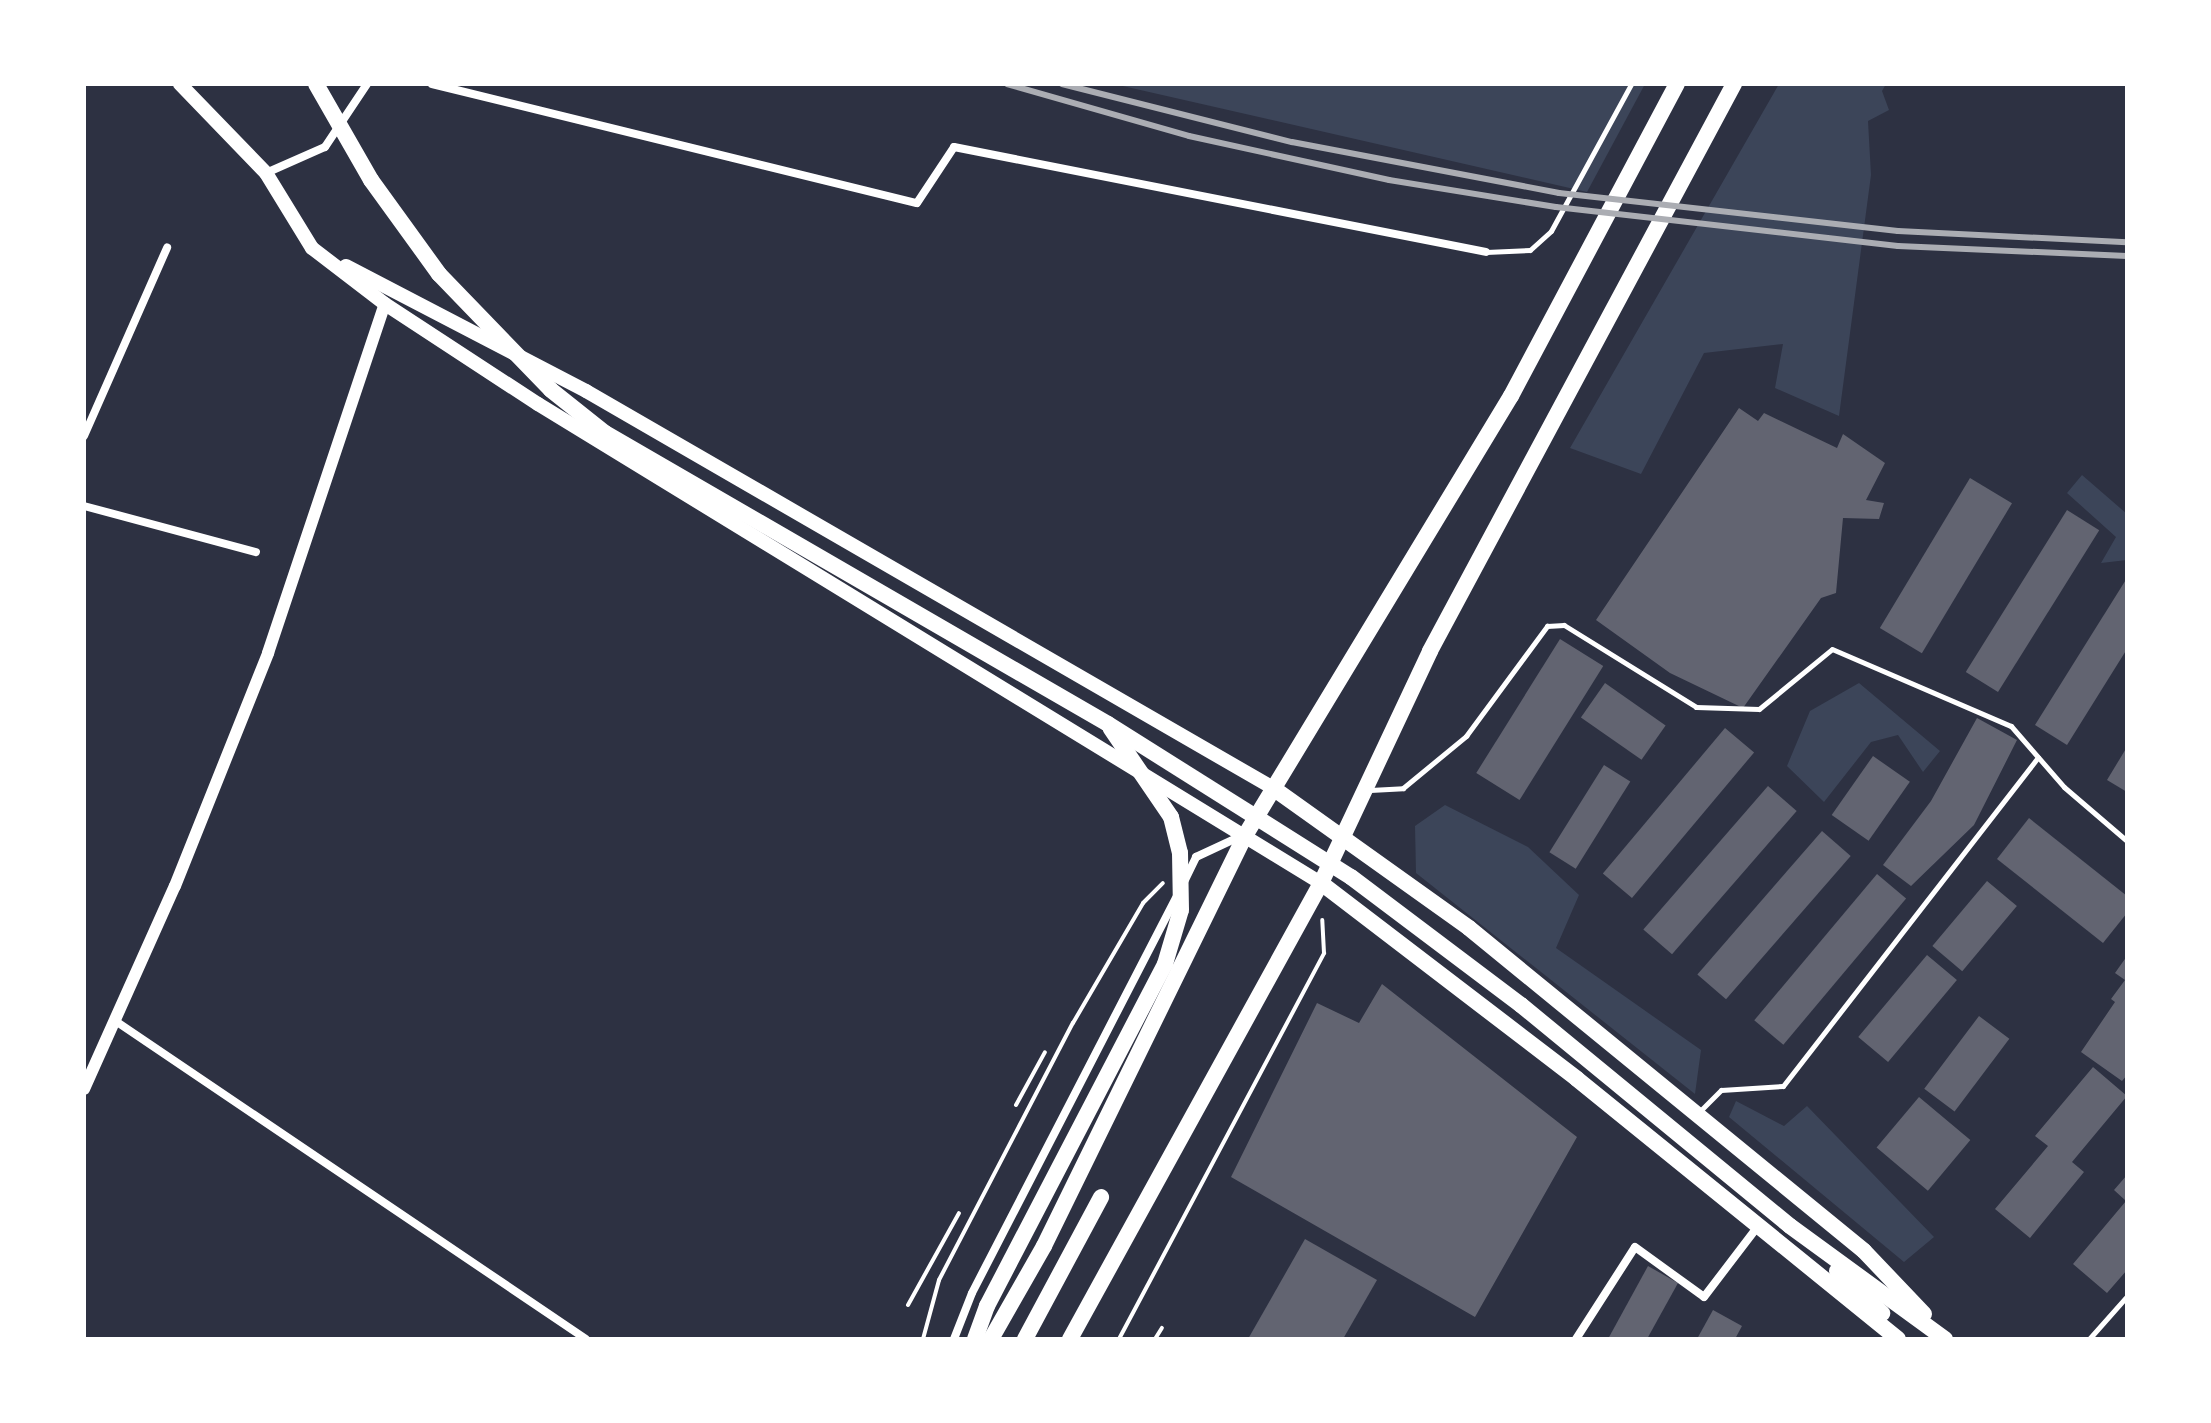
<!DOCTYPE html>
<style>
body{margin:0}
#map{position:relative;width:2211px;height:1423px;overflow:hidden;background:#2d3142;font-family:"Public Sans",sans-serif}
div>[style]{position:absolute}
.green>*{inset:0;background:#3c4559}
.building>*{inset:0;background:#626471;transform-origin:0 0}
.path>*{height:4px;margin:-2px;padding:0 2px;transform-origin:2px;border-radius:2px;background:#fff}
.service>*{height:5px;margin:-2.5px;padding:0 2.5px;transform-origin:2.5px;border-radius:2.5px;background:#fff}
.minor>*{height:8px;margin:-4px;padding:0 4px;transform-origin:4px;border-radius:4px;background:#fff}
.tertiary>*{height:12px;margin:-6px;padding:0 6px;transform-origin:6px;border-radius:6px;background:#fff}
.secondary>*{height:14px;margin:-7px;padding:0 7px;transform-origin:7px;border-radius:7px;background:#fff}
.primary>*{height:16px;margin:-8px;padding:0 8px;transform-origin:8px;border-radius:8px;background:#fff}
.trunk>*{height:16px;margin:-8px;padding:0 8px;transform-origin:8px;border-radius:8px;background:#fff}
.rail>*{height:6px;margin:-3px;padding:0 3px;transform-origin:3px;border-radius:3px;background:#abadb3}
span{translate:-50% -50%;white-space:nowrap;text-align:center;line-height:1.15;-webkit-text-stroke:6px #fff;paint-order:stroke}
.frame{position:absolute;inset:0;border:86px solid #fff;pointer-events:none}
</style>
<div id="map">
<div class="green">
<i style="clip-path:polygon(1114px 84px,1645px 84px,1587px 192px)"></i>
<i style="clip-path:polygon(1779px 84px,1886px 84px,1882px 91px,1889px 110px,1868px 121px,1871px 175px,1839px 416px,1775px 388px,1783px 344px,1704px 353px,1641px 474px,1570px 448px)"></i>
<i style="clip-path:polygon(2082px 475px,2127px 514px,2127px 560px,2101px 563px,2116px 537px,2067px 493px)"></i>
<i style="clip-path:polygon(1859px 683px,1940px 751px,1923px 772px,1898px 735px,1871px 742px,1824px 802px,1787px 766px,1810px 711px)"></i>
<i style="clip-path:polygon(1445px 805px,1528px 847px,1579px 895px,1556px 948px,1701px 1050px,1695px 1094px,1416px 873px,1415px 826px)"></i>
<i style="clip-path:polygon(1736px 1101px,1784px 1126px,1807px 1106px,1934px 1237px,1904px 1262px,1729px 1117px)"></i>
</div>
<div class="building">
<i style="clip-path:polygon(1739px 408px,1758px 421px,1764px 413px,1837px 448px,1843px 434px,1885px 463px,1866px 500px,1884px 503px,1879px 519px,1843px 518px,1836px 593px,1821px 598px,1743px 708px,1670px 673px,1596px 620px)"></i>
<i style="left:1970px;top:478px;width:49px;height:175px;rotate:31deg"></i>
<i style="left:2067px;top:510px;width:38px;height:191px;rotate:32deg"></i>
<i style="clip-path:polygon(2127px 578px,2127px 649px,2067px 745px,2035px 725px)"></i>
<i style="left:1560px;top:639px;width:51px;height:158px;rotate:32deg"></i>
<i style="left:1605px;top:683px;width:74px;height:42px;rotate:35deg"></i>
<i style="clip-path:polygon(1977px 718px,2017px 740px,1974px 825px,1911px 886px,1883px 865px,1931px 801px)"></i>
<i style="left:1725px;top:728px;width:38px;height:190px;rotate:40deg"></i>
<i style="clip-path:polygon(2127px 747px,2127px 792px,2107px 780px)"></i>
<i style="left:1873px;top:756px;width:45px;height:72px;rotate:35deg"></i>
<i style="left:1604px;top:765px;width:31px;height:103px;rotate:32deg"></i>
<i style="left:1768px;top:786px;width:38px;height:190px;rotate:41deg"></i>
<i style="clip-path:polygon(2029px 818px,2127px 896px,2127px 913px,2103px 943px,1997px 859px)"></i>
<i style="left:1822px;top:831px;width:38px;height:190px;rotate:41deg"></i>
<i style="left:1877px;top:874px;width:38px;height:191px;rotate:40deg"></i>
<i style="left:1987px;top:881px;width:39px;height:85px;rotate:40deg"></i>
<i style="left:1927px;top:955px;width:39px;height:107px;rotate:40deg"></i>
<i style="clip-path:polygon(2127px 956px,2127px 1075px,2122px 1081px,2081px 1052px,2115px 1002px,2111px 999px,2125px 980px,2115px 973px)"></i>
<i style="clip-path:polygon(1382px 984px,1577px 1137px,1475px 1317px,1231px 1177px,1317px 1003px,1359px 1023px)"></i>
<i style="left:1979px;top:1016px;width:38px;height:91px;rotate:37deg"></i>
<i style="clip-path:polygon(2093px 1067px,2127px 1096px,2072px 1162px,2084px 1172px,2030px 1238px,1995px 1209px,2048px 1146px,2035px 1136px)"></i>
<i style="left:1919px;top:1097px;width:67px;height:66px;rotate:40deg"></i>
<i style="clip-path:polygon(2127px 1175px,2127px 1270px,2107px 1293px,2073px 1264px,2126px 1201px,2114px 1190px)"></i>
<i style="clip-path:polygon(1305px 1239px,1377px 1280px,1343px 1339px,1248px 1339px)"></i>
<i style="clip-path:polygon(1648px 1266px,1678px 1283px,1647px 1339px,1608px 1339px)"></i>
<i style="clip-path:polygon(1713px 1310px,1742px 1326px,1735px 1339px,1697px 1339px)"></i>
</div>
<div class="path">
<i style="left:1016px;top:1105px;width:60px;rotate:-61.3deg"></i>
<i style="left:908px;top:1305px;width:105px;rotate:-61deg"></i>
<i style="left:923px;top:1339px;width:61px;rotate:-74.8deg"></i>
<i style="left:939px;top:1280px;width:290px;rotate:-62.5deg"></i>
<i style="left:1073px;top:1023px;width:139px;rotate:-59.7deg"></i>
<i style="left:1143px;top:903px;width:28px;rotate:-45deg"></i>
<i style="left:1119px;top:1339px;width:437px;rotate:-62deg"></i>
<i style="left:1324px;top:953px;width:33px;rotate:-93deg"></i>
<i style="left:1155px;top:1339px;width:13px;rotate:-58deg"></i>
</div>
<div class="service">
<i style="left:1486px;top:252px;width:44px;rotate:-2.6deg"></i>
<i style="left:1530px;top:250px;width:28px;rotate:-42deg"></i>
<i style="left:1551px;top:231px;width:167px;rotate:-61.4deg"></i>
<i style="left:1370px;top:790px;width:33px;rotate:-3deg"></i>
<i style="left:1403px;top:788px;width:82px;rotate:-39.5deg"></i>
<i style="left:1466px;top:736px;width:137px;rotate:-53.6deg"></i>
<i style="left:1547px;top:626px;width:17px;rotate:-3deg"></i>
<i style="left:1564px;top:625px;width:155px;rotate:31.8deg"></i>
<i style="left:1696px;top:707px;width:63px;rotate:1.8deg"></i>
<i style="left:1759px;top:709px;width:94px;rotate:-39.4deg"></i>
<i style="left:1832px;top:649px;width:195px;rotate:23.3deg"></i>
<i style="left:2011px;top:726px;width:81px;rotate:49deg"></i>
<i style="left:2064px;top:787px;width:83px;rotate:40.6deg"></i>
<i style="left:1700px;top:1111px;width:30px;rotate:-45deg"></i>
<i style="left:1721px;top:1090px;width:62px;rotate:-3.7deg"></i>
<i style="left:1783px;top:1086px;width:416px;rotate:-52.2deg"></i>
<i style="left:2089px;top:1339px;width:57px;rotate:-48.5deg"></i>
</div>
<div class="minor">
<i style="left:432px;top:84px;width:499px;rotate:13.8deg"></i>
<i style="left:917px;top:203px;width:67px;rotate:-56.5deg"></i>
<i style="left:954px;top:147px;width:542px;rotate:11.16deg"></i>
<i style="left:266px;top:173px;width:64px;rotate:-23.8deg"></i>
<i style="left:325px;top:147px;width:76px;rotate:-56.3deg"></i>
<i style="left:84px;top:436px;width:206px;rotate:-66.2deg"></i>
<i style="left:84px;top:506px;width:178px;rotate:15deg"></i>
<i style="left:1184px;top:882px;width:28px;rotate:-64deg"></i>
<i style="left:1196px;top:857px;width:50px;rotate:-25deg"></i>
<i style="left:117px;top:1022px;width:566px;rotate:34.06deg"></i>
<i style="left:954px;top:1339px;width:49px;rotate:-68.6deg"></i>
<i style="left:972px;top:1293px;width:445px;rotate:-62.7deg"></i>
<i style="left:1576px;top:1339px;width:109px;rotate:-57.3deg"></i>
<i style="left:1635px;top:1247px;width:85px;rotate:35.9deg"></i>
<i style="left:1704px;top:1297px;width:89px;rotate:-52.7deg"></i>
</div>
<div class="tertiary">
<i style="left:84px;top:1089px;width:222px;rotate:-65.9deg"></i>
<i style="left:175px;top:886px;width:251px;rotate:-68.2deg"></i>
<i style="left:268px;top:653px;width:368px;rotate:-71.5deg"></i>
</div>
<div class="secondary">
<i style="left:180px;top:84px;width:124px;rotate:46deg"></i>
<i style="left:266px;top:173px;width:88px;rotate:58.5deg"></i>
<i style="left:312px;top:248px;width:92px;rotate:37.5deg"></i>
<i style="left:385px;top:304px;width:183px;rotate:33.2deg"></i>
<i style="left:538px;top:404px;width:918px;rotate:31.46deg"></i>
<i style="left:346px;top:266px;width:271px;rotate:27.5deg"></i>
<i style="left:586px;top:391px;width:793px;rotate:30.02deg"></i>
</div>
<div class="primary">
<i style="left:316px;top:84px;width:111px;rotate:60.2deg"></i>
<i style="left:371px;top:180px;width:116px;rotate:54.1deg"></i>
<i style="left:439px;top:274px;width:161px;rotate:46deg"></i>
<i style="left:551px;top:390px;width:69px;rotate:38.5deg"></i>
<i style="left:605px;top:433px;width:581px;rotate:30.05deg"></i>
<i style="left:1108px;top:724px;width:287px;rotate:32.2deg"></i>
<i style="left:1351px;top:877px;width:213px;rotate:37deg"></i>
<i style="left:1521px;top:1005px;width:348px;rotate:39.4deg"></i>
<i style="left:1790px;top:1226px;width:192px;rotate:36.1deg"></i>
<i style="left:1273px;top:788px;width:241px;rotate:35.5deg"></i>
<i style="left:1469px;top:928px;width:510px;rotate:39.27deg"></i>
<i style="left:1864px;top:1251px;width:87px;rotate:46.4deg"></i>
<i style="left:1321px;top:883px;width:322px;rotate:37.4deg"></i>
<i style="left:1577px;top:1079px;width:413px;rotate:39deg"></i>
<i style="left:1837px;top:1271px;width:62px;rotate:43deg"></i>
<i style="left:975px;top:1339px;width:35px;rotate:-70deg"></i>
<i style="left:987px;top:1306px;width:386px;rotate:-62.5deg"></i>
<i style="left:1165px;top:964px;width:56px;rotate:-73.5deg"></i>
<i style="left:1181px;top:910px;width:57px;rotate:-91deg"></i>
<i style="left:1180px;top:853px;width:37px;rotate:-104deg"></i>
<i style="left:1171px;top:817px;width:107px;rotate:-124.3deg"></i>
<i style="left:991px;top:1339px;width:107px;rotate:-60.3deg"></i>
<i style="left:1044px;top:1246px;width:459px;rotate:-63.9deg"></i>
<i style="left:1246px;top:834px;width:512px;rotate:-58.83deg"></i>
<i style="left:1511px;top:396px;width:353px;rotate:-62deg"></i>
<i style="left:1070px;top:1339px;width:521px;rotate:-61.17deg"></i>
<i style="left:1321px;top:883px;width:256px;rotate:-64.8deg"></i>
<i style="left:1430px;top:651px;width:643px;rotate:-61.8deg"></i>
</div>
<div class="trunk">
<i style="left:1025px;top:1339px;width:161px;rotate:-61.8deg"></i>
</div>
<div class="rail">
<i style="left:1007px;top:84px;width:189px;rotate:15.9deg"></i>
<i style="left:1189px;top:136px;width:205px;rotate:12.4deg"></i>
<i style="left:1389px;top:180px;width:169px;rotate:9.2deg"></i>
<i style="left:1556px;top:207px;width:344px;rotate:6.5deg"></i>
<i style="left:1898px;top:246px;width:229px;rotate:2.5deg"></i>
<i style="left:1062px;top:84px;width:237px;rotate:14.2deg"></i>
<i style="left:1292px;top:142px;width:272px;rotate:10.8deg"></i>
<i style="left:1559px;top:193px;width:341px;rotate:6.4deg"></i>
<i style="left:1898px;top:231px;width:229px;rotate:2.8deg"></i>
</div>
<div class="frame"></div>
</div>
